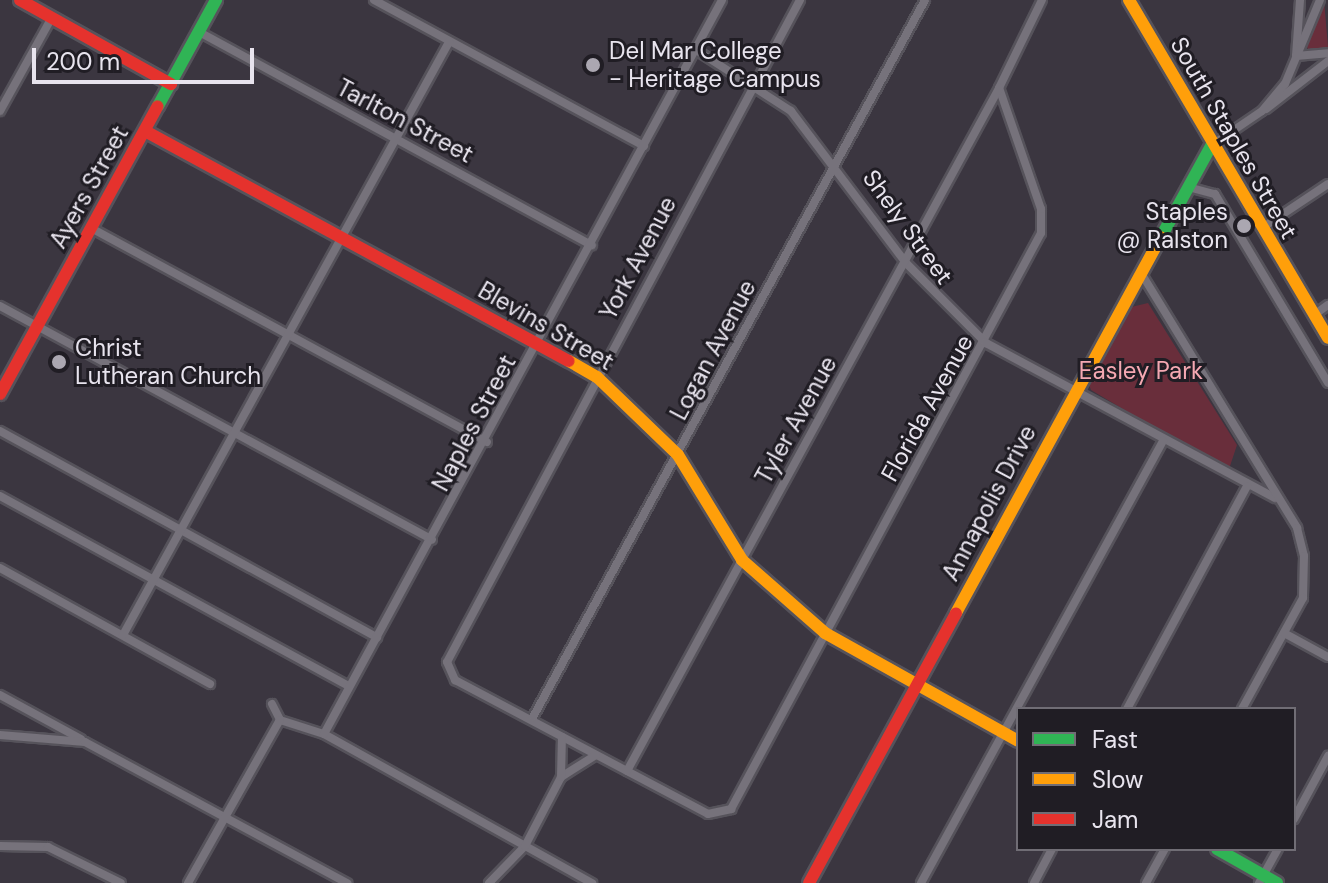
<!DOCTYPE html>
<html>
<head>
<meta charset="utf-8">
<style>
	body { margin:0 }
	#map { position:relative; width:1328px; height:883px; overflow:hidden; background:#3b3640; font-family:"DM Sans",sans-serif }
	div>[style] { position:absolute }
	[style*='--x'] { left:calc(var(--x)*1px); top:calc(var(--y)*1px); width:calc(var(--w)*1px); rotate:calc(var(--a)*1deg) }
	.green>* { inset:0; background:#692e3b }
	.roads { filter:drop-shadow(2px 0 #56535b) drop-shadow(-2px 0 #56535b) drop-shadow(0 2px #56535b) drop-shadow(0 -2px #56535b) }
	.street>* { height:8px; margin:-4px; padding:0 4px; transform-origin:4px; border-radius:4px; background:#76727b }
	.fast>* { height:12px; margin:-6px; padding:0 6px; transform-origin:6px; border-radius:6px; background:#30b455 }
	.slow>* { height:12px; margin:-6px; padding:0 6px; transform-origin:6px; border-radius:6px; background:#ff9f0a }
	.jam>* { height:12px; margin:-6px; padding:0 6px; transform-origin:6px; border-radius:6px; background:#e5322d }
	.dots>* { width:22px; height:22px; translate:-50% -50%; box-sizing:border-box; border:4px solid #201d24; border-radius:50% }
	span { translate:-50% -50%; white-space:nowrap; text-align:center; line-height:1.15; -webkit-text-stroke:6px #201d24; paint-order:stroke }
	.poi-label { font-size:24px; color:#e8e4ee }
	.left { translate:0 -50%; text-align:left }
	.right { translate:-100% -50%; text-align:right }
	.street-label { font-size:24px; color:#e8e4ee }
	.park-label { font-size:24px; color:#f5a8b2 }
	.legend { position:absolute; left:1016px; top:707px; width:280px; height:144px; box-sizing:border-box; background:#201d24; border:2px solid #706d75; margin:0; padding:10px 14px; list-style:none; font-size:24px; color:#e8e4ee }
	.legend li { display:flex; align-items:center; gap:16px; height:40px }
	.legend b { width:40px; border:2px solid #706d75 }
	.scale { position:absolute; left:32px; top:48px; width:222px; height:36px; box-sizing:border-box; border:4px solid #e8e4ee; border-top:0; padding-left:10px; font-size:24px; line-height:28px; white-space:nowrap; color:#e8e4ee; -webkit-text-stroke:6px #201d24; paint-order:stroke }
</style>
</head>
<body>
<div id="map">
	<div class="green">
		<div style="clip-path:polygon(1324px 0,1328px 47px,1310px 54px,1307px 47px)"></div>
		<div style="clip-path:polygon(1148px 303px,1237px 445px,1230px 466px,1220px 467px,1091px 390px,1088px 382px,1127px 308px)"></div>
	</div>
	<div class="roads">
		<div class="street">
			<div style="--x:374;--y:0;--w:307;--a:28.4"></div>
			<div style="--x:800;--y:0;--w:750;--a:118.07"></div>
			<div style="--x:447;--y:662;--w:20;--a:66"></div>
			<div style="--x:455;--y:680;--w:286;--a:27.9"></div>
			<div style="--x:708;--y:814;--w:24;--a:-12"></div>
			<div style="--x:731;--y:809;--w:654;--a:-61.71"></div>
			<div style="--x:1041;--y:233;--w:24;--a:-90"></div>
			<div style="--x:1041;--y:209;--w:128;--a:-109.1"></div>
			<div style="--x:999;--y:88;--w:98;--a:-64"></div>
			<div style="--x:199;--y:32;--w:447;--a:28.5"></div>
			<div style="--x:696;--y:50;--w:113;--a:32.7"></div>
			<div style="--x:791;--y:111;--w:189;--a:52.9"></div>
			<div style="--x:905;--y:262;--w:115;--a:45"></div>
			<div style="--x:986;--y:343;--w:328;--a:28.2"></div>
			<div style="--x:1296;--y:56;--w:56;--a:-85.9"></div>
			<div style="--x:1296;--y:56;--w:32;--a:-5"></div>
			<div style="--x:1266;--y:109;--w:78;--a:-37.7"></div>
			<div style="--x:0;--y:111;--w:107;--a:-61"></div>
			<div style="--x:1212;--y:145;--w:60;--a:-34.2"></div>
			<div style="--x:1262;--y:111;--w:35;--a:-50"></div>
			<div style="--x:1285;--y:84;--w:91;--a:-67.4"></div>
			<div style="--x:1188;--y:187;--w:28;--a:15"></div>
			<div style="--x:1215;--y:194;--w:220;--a:59.1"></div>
			<div style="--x:91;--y:228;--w:450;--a:28.4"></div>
			<div style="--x:1262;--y:228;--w:79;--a:-33.7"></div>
			<div style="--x:1141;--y:273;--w:299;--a:58.5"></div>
			<div style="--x:1297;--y:528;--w:29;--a:76"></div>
			<div style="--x:1304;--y:556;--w:42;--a:91.4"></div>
			<div style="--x:1303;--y:598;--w:127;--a:118.8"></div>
			<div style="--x:0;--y:306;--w:491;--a:28.4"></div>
			<div style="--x:1314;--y:315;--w:17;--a:-36"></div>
			<div style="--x:0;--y:431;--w:430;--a:28.7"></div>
			<div style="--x:0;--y:496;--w:396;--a:28.6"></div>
			<div style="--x:0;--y:568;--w:240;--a:28.9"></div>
			<div style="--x:1284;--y:633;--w:50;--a:28.6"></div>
			<div style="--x:123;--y:635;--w:677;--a:-61.2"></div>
			<div style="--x:0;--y:695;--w:92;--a:28.5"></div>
			<div style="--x:272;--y:704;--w:18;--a:63"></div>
			<div style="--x:1127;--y:709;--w:253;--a:-61.7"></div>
			<div style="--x:533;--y:717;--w:817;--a:-61.33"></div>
			<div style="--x:280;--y:720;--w:46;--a:17.7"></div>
			<div style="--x:324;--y:734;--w:307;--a:29.1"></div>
			<div style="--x:324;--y:734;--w:835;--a:-61.53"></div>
			<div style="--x:0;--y:735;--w:85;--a:4.7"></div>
			<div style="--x:85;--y:742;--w:298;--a:28.3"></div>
			<div style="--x:627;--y:771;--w:778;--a:-61.42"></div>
			<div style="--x:561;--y:777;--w:41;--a:-32.2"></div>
			<div style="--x:1294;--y:819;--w:72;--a:-61.6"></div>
			<div style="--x:0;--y:846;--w:48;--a:1.2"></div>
			<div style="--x:48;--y:847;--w:81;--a:26.3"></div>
			<div style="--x:188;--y:883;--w:187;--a:-60.6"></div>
			<div style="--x:489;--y:883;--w:52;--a:-45.8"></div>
			<div style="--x:525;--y:846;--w:78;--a:-62.4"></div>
			<div style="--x:561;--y:777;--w:40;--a:-88.6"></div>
			<div style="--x:921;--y:883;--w:504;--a:-61.3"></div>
			<div style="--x:1034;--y:883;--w:38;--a:-62"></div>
			<div style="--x:1146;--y:883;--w:39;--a:-61"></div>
			<div style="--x:1259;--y:883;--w:39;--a:-61"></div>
		</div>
		<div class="fast">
			<div style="--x:158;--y:106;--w:121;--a:-61.3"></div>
			<div style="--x:1161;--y:237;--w:104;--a:-61.2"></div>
			<div style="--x:1217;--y:849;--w:69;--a:29.5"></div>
		</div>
		<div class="slow">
			<div style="--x:1129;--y:0;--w:392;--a:59.5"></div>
			<div style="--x:569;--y:361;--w:32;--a:30"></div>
			<div style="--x:597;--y:377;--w:112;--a:43.9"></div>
			<div style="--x:678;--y:455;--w:123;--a:58.6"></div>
			<div style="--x:742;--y:560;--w:111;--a:41.3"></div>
			<div style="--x:825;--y:633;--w:221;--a:29.2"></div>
			<div style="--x:956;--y:613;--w:428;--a:-61.4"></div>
		</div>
		<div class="jam">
			<div style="--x:20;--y:0;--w:173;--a:29.1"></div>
			<div style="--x:145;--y:131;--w:482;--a:28.5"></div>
			<div style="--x:0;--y:394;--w:328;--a:-61.3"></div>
			<div style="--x:809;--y:883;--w:307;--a:-61.4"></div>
		</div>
	</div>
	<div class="dots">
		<div style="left:593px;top:65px;background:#aba7b1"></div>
		<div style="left:1244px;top:226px;background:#aba7b1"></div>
		<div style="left:59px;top:362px;background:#aba7b1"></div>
	</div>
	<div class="poi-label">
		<span class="left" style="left:609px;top:65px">Del Mar College<br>- Heritage Campus</span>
		<span class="right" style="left:1228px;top:226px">Staples<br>@ Ralston</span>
		<span class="left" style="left:75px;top:362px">Christ<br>Lutheran Church</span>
	</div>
	<div class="street-label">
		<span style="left:405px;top:121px;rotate:28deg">Tarlton Street</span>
		<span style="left:1234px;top:138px;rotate:60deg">South Staples Street</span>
		<span style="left:89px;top:187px;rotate:-61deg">Ayers Street</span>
		<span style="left:908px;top:227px;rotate:54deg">Shely Street</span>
		<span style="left:638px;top:258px;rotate:-62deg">York Avenue</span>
		<span style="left:546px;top:326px;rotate:30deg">Blevins Street</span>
		<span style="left:713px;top:350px;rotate:-62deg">Logan Avenue</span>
		<span style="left:927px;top:408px;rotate:-61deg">Florida Avenue</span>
		<span style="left:796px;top:420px;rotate:-61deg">Tyler Avenue</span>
		<span style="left:474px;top:423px;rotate:-62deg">Naples Street</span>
		<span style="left:989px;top:503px;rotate:-62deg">Annapolis Drive</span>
	</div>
	<div class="park-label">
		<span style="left:1141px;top:371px">Easley Park</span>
	</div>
	<ul class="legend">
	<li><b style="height:10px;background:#30b455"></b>Fast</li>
	<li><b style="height:10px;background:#ff9f0a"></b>Slow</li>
	<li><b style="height:10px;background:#e5322d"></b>Jam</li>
	</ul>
	<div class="scale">200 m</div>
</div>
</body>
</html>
